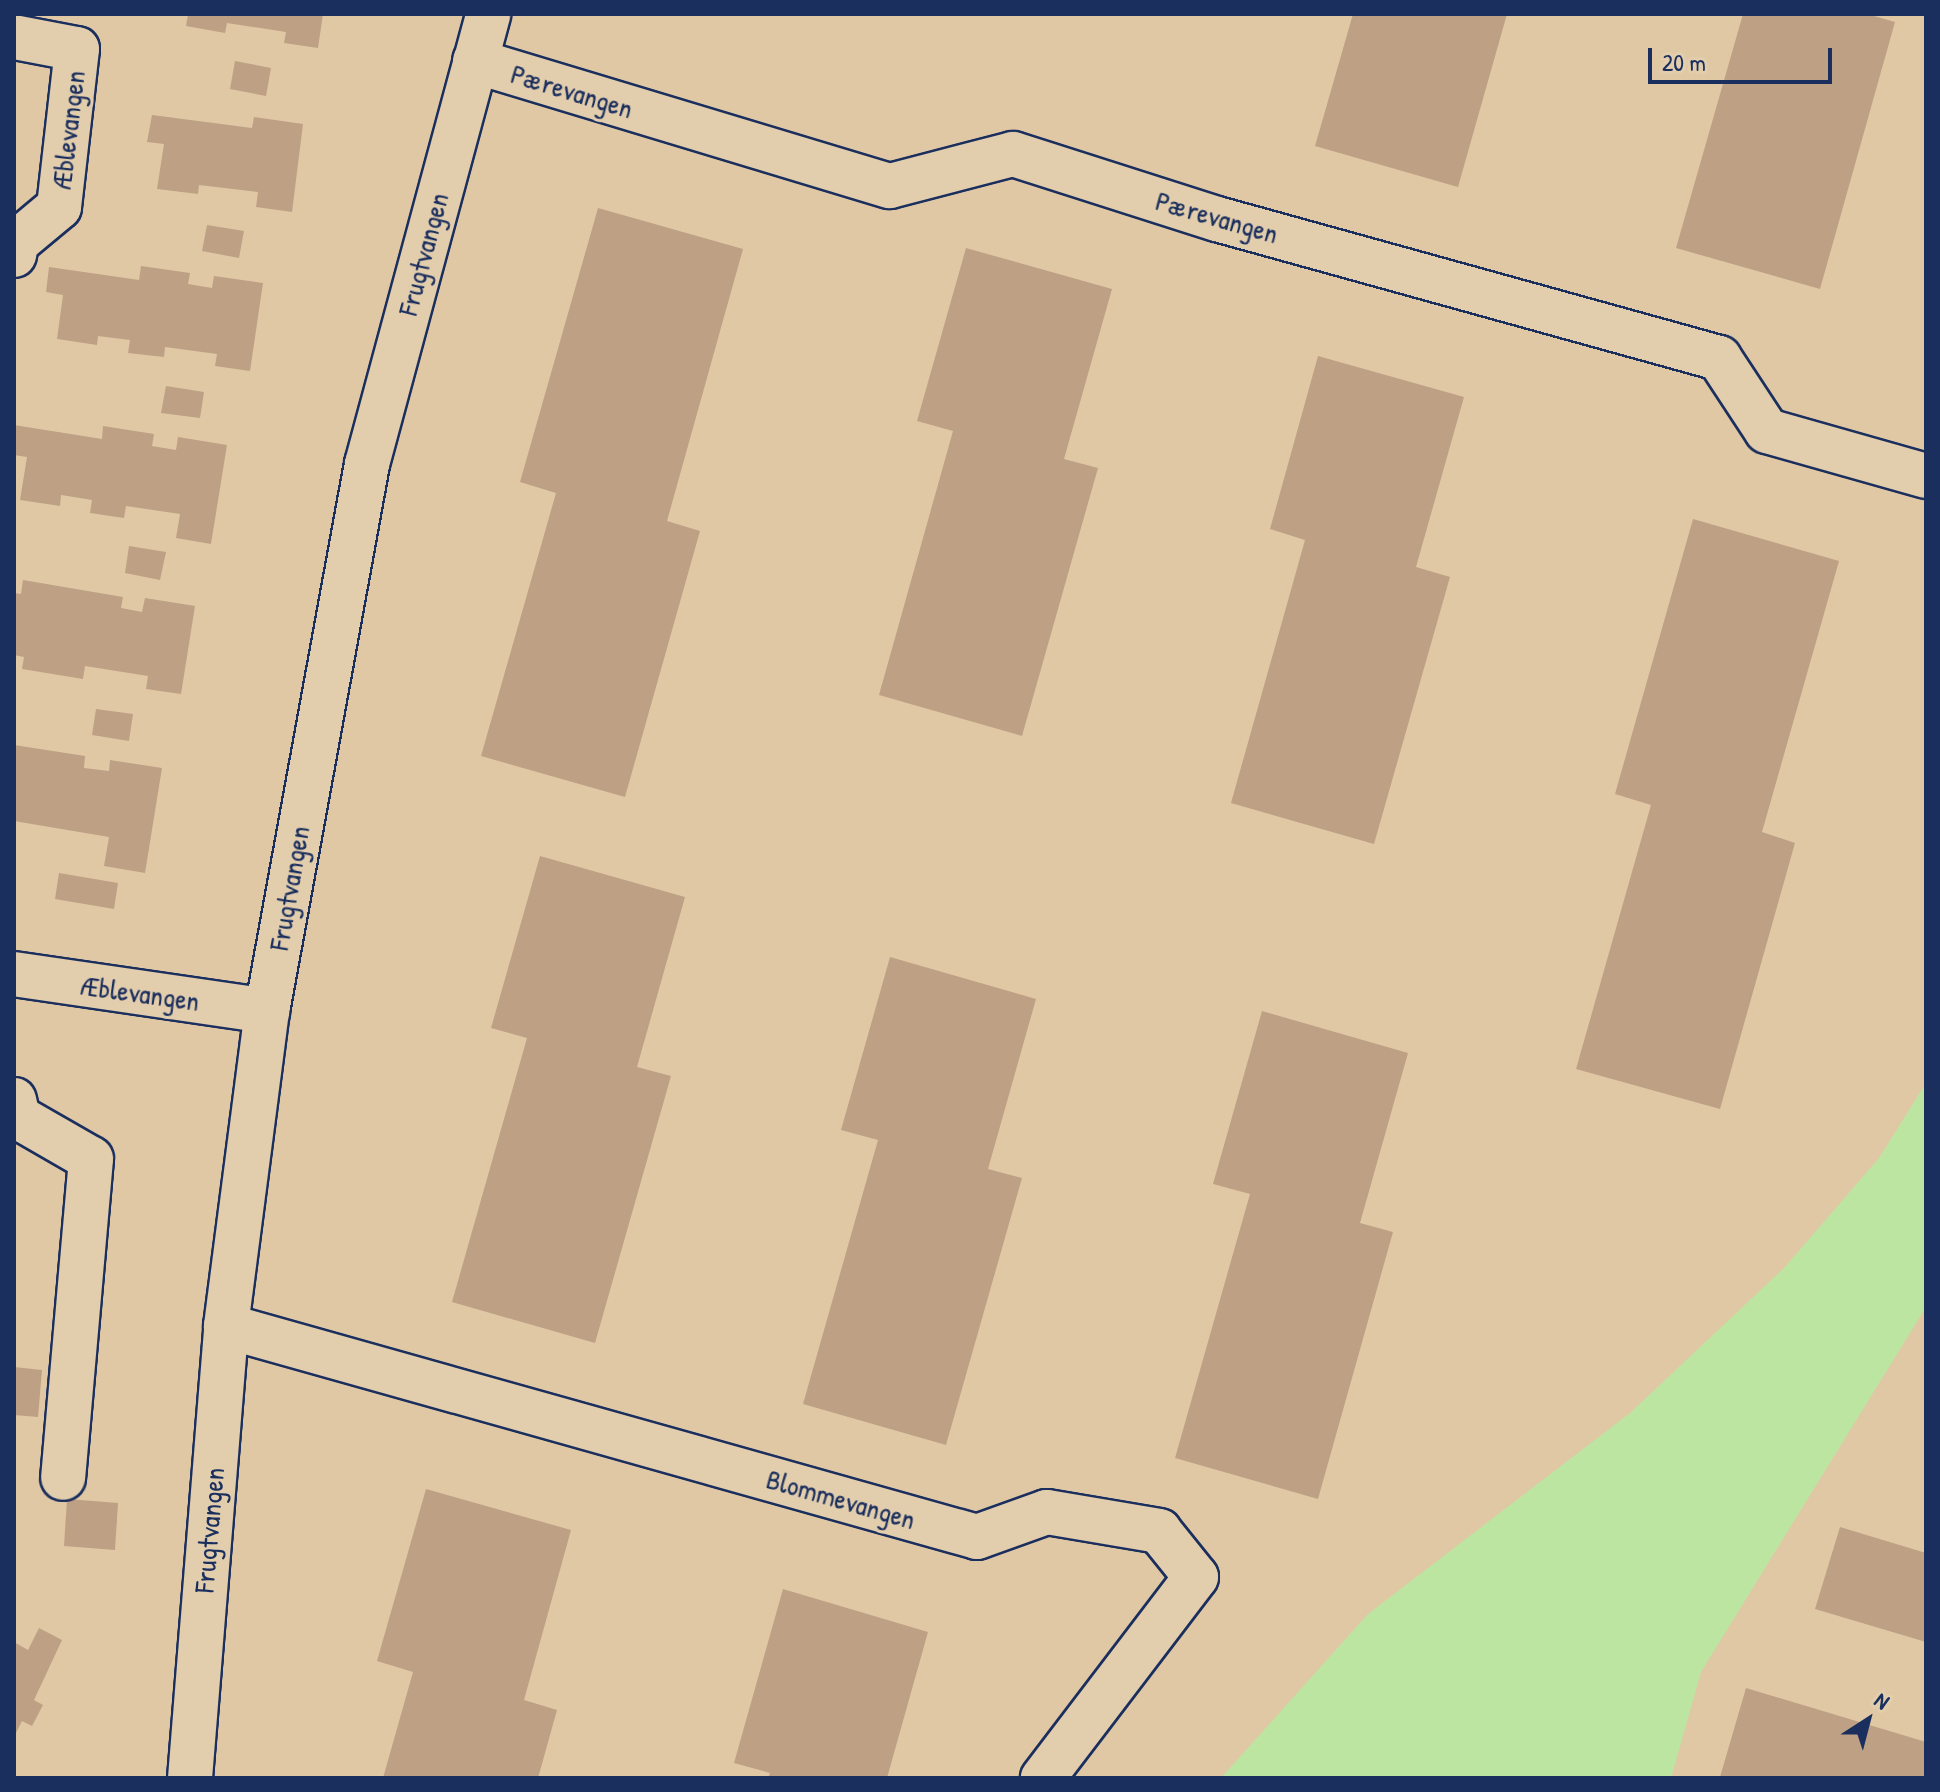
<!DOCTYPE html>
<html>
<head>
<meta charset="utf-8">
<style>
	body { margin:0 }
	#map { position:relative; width:1940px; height:1792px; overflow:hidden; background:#e0c8a5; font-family:"Patrick Hand",sans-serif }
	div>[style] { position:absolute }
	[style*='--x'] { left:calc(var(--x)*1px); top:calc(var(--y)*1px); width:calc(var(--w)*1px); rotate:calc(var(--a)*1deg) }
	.green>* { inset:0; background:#bce5a1 }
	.building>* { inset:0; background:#bea084 }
	.roads { filter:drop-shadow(2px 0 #1b2f5e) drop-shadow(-2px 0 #1b2f5e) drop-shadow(0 2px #1b2f5e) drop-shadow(0 -2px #1b2f5e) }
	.street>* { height:44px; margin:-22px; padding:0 22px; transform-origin:22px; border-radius:22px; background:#e2cdac }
	.secondary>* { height:44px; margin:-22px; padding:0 22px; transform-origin:22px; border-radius:22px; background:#e2cdac }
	span { translate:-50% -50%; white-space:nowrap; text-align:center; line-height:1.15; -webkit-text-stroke:6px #e2cdac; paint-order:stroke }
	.street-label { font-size:28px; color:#1b2f5e }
	.frame { position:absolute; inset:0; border:16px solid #1b2f5e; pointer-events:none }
	.north { position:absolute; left:1828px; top:1680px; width:80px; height:80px; -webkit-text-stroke:6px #e2cdac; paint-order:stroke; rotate:36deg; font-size:22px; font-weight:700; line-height:32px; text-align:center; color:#1b2f5e }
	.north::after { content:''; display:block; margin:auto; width:28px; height:36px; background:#1b2f5e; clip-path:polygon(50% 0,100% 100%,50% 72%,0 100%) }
	.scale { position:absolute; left:1648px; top:48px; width:184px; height:36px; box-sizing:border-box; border:4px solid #1b2f5e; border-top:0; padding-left:10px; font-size:24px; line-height:28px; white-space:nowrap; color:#1b2f5e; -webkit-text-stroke:6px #e2cdac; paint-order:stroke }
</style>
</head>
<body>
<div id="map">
	<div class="green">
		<div style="clip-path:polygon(1926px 1083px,1926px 1307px,1701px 1672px,1671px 1778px,1221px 1778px,1368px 1614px,1630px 1413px,1784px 1268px,1879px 1158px)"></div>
	</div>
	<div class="building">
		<div style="clip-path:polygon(188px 14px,323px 14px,318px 48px,284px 43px,286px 32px,227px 23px,225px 33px,186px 26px)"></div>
		<div style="clip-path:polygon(1353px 14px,1507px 14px,1458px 187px,1315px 146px)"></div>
		<div style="clip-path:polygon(1743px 14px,1867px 14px,1895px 22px,1820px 289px,1676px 248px)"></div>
		<div style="clip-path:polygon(235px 61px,271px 68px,266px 96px,230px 89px)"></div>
		<div style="clip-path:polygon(152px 115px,252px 128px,254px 117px,303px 124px,292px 212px,256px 207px,258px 192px,199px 185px,198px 194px,157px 189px,164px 144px,147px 142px)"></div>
		<div style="clip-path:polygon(598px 208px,743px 249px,667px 521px,700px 531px,625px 797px,481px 756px,556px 493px,520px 482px)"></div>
		<div style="clip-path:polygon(207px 225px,244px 231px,239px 258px,202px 251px)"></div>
		<div style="clip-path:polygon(966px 248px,1112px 289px,1064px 459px,1098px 468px,1022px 736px,879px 695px,953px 431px,917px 421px)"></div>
		<div style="clip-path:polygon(141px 266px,190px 273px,188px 284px,212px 288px,214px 276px,263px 283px,250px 371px,215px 366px,217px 354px,165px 347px,164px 357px,128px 353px,130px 340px,98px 336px,97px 345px,57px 339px,63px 295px,46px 292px,49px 267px,139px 280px)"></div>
		<div style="clip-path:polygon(1318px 356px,1464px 397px,1416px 567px,1450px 577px,1374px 844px,1231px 803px,1305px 540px,1270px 529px)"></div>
		<div style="clip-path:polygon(166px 386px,204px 392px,200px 418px,161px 413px)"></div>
		<div style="clip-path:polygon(14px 425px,102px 439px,103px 426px,154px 434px,152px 446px,176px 450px,178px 437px,227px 445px,211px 544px,176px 538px,180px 514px,126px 506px,124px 518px,90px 513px,92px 500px,61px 495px,60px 506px,20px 500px,27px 457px,14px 455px)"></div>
		<div style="clip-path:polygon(1693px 519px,1839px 561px,1762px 832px,1795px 843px,1720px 1109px,1576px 1069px,1651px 805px,1615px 794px)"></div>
		<div style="clip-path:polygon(129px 546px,166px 552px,160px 580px,125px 573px)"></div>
		<div style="clip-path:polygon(23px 580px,123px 597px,121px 608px,142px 612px,145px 598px,195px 606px,181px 694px,146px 689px,148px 676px,85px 666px,83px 679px,22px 669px,24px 657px,14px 655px,14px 593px,21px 594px)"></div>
		<div style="clip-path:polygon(96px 709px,133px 714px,129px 741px,92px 735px)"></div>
		<div style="clip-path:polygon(14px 745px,85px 756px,84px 768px,109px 771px,110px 760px,162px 768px,145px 873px,104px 866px,109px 837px,14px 821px)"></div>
		<div style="clip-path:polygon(540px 856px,685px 897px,637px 1067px,671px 1076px,595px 1343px,452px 1302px,527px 1038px,491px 1028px)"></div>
		<div style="clip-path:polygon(59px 873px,118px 883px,114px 909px,55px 899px)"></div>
		<div style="clip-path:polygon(890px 957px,1036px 999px,988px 1169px,1022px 1178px,946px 1445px,803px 1404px,878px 1140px,841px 1130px)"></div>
		<div style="clip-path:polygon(1262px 1011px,1408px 1053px,1360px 1223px,1393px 1232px,1318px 1499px,1175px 1458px,1250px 1194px,1213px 1184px)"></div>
		<div style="clip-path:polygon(14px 1367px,42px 1370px,38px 1417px,14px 1415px)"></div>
		<div style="clip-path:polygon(426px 1489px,571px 1530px,524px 1700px,557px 1710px,538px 1778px,383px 1778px,413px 1672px,377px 1661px)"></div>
		<div style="clip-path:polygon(67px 1499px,118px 1503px,115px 1550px,64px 1546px)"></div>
		<div style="clip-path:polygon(1840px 1527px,1926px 1553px,1926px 1642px,1815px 1609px)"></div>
		<div style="clip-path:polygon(783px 1589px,928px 1632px,887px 1778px,768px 1778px,770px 1773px,734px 1763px)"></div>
		<div style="clip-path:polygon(39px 1628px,62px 1640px,34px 1700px,43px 1705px,32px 1726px,22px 1721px,14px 1737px,14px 1642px,28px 1650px)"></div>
		<div style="clip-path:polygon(1746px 1688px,1926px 1742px,1924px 1778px,1720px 1777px)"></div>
	</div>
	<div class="roads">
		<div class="street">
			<div style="--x:14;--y:37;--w:64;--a:10.8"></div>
			<div style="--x:77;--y:49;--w:159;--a:96.5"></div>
			<div style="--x:59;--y:207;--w:56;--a:140.1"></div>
			<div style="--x:16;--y:243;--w:12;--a:99"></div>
			<div style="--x:475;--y:61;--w:433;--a:16.8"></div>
			<div style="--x:890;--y:186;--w:127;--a:-14.6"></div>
			<div style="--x:1013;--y:154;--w:214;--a:17.7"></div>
			<div style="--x:1217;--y:219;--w:521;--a:15.48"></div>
			<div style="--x:1719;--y:358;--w:87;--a:56.7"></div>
			<div style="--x:1767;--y:431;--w:165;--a:15.8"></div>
			<div style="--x:14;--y:974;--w:256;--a:8.3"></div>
			<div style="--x:14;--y:1100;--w:17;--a:77"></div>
			<div style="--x:18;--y:1117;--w:84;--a:29.9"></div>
			<div style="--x:91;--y:1159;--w:320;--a:95"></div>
			<div style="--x:226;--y:1326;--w:780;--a:15.69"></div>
			<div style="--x:977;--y:1537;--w:74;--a:-19.7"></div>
			<div style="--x:1047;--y:1512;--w:114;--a:9.6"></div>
			<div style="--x:1159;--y:1531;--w:59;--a:51.2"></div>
			<div style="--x:1196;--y:1577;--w:253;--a:127.3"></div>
		</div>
		<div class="secondary">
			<div style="--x:190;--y:1778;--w:453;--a:-85.4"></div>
			<div style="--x:226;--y:1326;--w:318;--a:-82.6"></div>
			<div style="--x:267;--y:1011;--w:556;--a:-79.64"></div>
			<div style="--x:367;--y:464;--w:466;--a:-74.9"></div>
		</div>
	</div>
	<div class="street-label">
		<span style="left:572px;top:91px;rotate:17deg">Pærevangen</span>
		<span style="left:68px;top:130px;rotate:-83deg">Æblevangen</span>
		<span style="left:1217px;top:217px;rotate:16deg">Pærevangen</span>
		<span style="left:423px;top:254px;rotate:-75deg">Frugtvangen</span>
		<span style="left:289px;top:888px;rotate:-80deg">Frugtvangen</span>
		<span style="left:140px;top:993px;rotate:8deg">Æblevangen</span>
		<span style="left:841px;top:1499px;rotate:16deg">Blommevangen</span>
		<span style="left:209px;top:1530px;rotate:-85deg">Frugtvangen</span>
	</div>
	<div class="frame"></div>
	<div class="north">N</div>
	<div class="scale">20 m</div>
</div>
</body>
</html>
